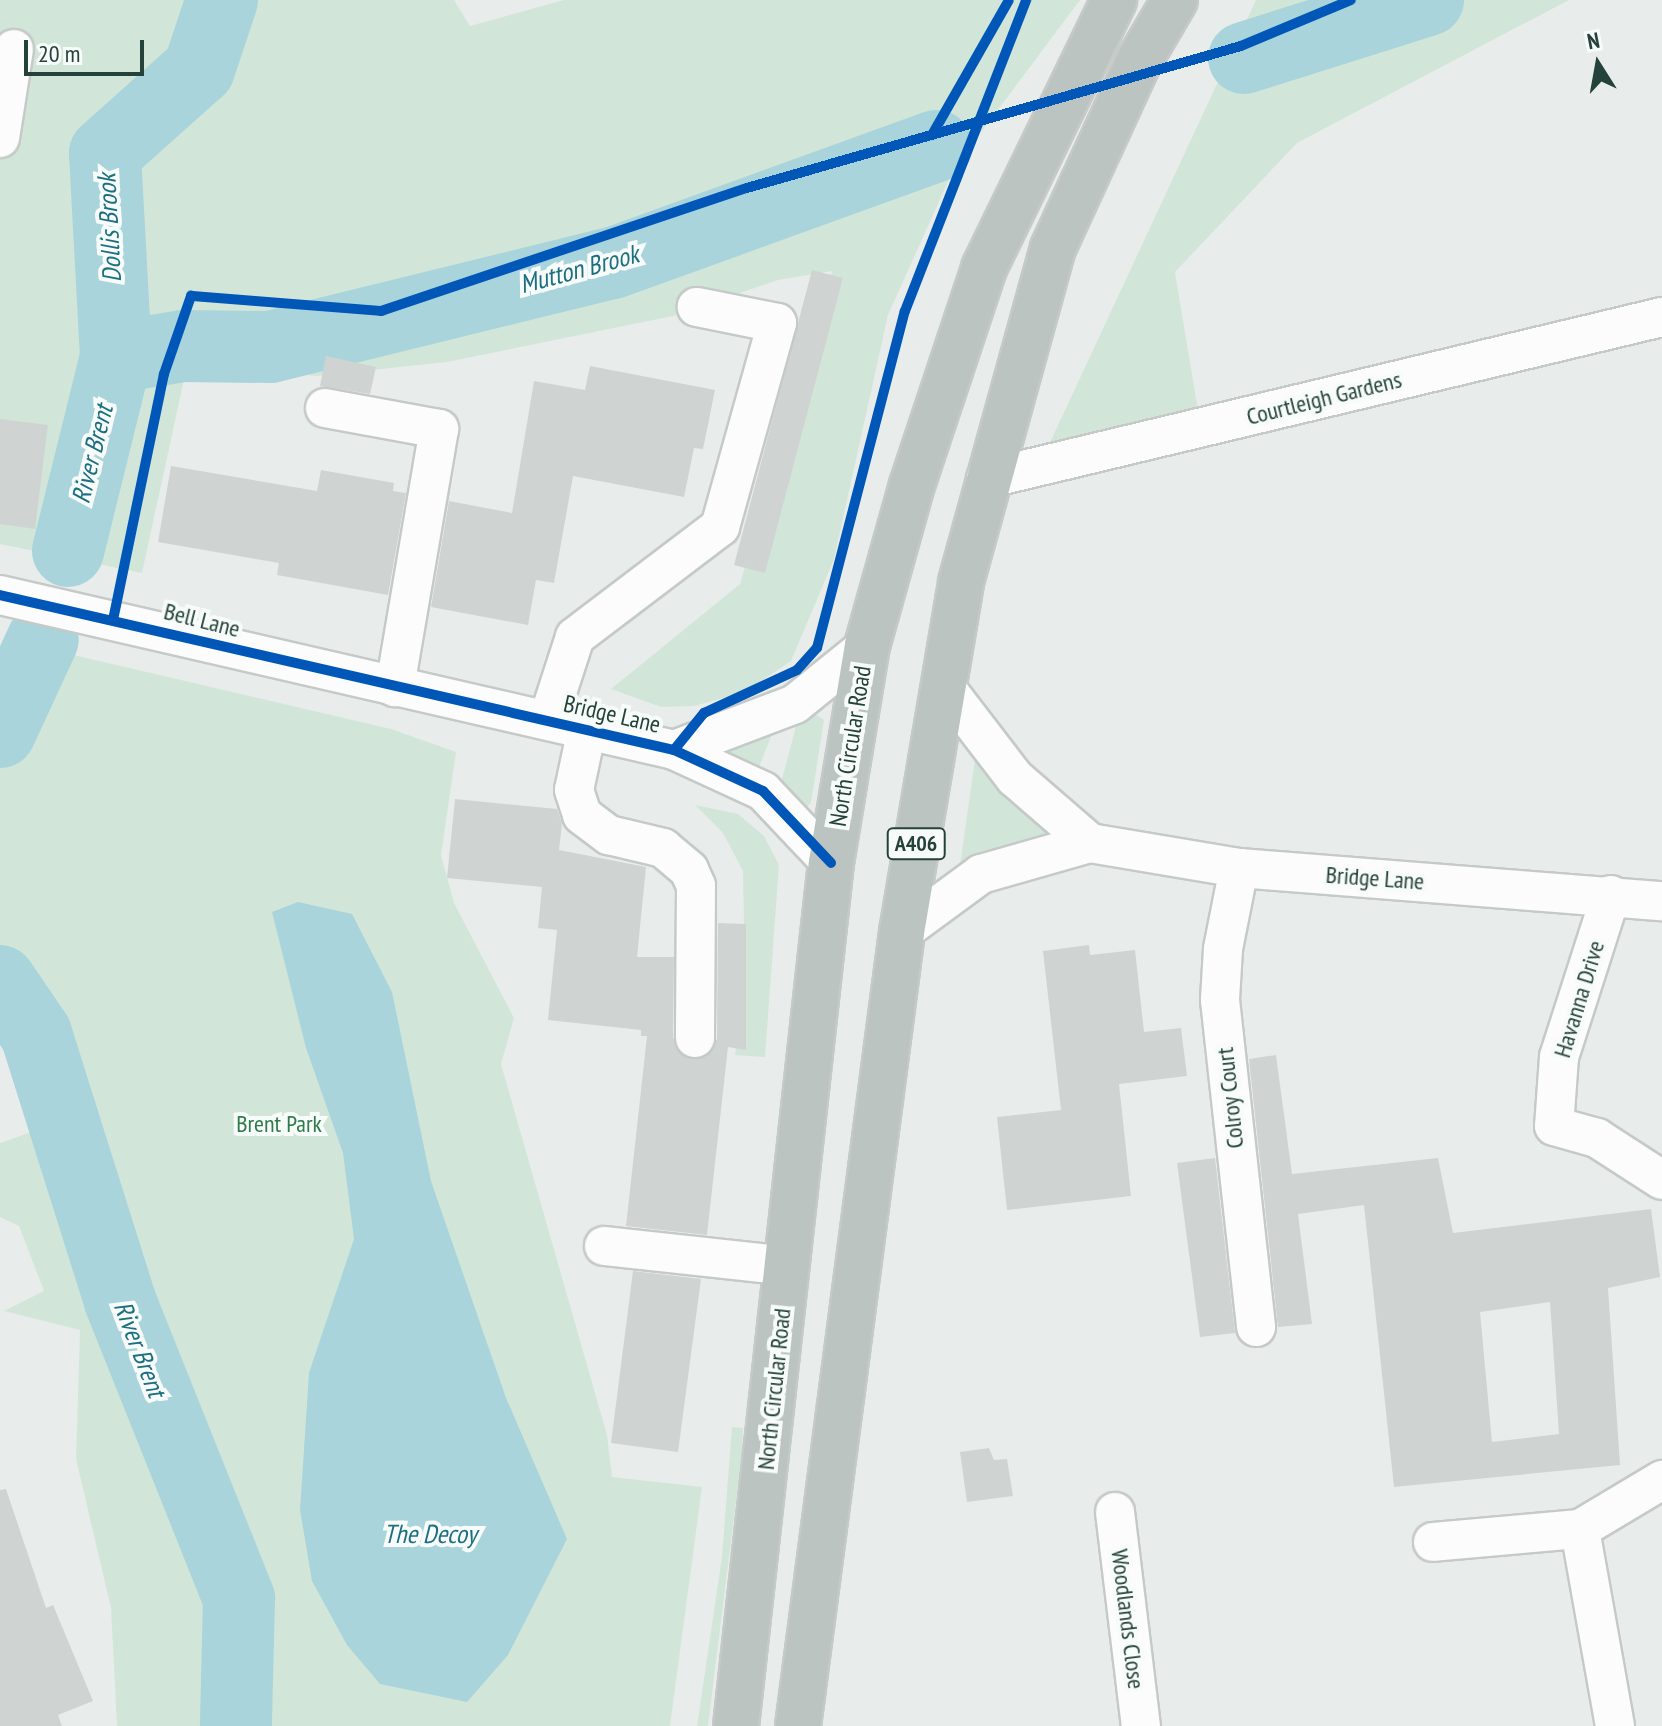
<!DOCTYPE html>
<html>
<head>
<meta charset="utf-8">
<style>
	body { margin:0 }
	#map { position:relative; width:1662px; height:1726px; overflow:hidden; background:#e8edeb; font-family:"PT Sans Narrow",sans-serif }
	div>[style] { position:absolute }
	[style*='--x'] { left:calc(var(--x)*1px); top:calc(var(--y)*1px); width:calc(var(--w)*1px); rotate:calc(var(--a)*1deg) }
	.green>* { inset:0; background:#d1e6d8 }
	.water>* { inset:0; background:#a9d4db }
	.river>* { height:72px; margin:-36px; padding:0 36px; transform-origin:36px; border-radius:36px; background:#a9d4db }
	.building>* { inset:0; background:#cfd4d2 }
	.roads { filter:drop-shadow(2px 0 #c5cac8) drop-shadow(-2px 0 #c5cac8) drop-shadow(0 2px #c5cac8) drop-shadow(0 -2px #c5cac8) }
	.minor>* { height:38px; margin:-19px; padding:0 19px; transform-origin:19px; border-radius:19px; background:#fcfcfc }
	.highway>* { height:44px; margin:-22px; padding:0 22px; transform-origin:22px; border-radius:22px; background:#bcc4c2 }
	.cycleway>* { height:10px; margin:-5px; padding:0 5px; transform-origin:5px; border-radius:5px; background:#0057b8 }
	span { translate:-50% -50%; white-space:nowrap; text-align:center; line-height:1.15; -webkit-text-stroke:8px #f7fbf9; paint-order:stroke }
	.shield-label span { padding:2px 6px; background:#f7fbf9; border:2px solid; border-radius:6px; -webkit-text-stroke-width:0 }
	.shield-label { font-size:22px; color:#24423a; font-weight:700 }
	.street-label { font-size:24px; color:#24423a }
	.park-label { font-size:24px; color:#2d7a4b }
	.water-label { font-size:26px; color:#1c6f80; font-style:italic }
	.north { position:absolute; left:1558px; top:24px; width:80px; height:80px; -webkit-text-stroke:6px #f7fbf9; paint-order:stroke; rotate:349deg; font-size:22px; font-weight:700; line-height:32px; text-align:center; color:#24423a }
	.north::after { content:''; display:block; margin:auto; width:28px; height:36px; background:#24423a; clip-path:polygon(50% 0,100% 100%,50% 72%,0 100%) }
	.scale { position:absolute; left:24px; top:40px; width:120px; height:36px; box-sizing:border-box; border:4px solid #24423a; border-top:0; padding-left:10px; font-size:24px; line-height:28px; white-space:nowrap; color:#24423a; -webkit-text-stroke:6px #f7fbf9; paint-order:stroke }
</style>
</head>
<body>
<div id="map">
	<div class="green">
		<div style="clip-path:polygon(0 0,454px 0,470px 26px,564px 0,1080px 0,973px 143px,963px 166px,951px 175px,888px 315px,834px 559px,791px 661px,745px 692px,694px 706px,661px 707px,611px 689px,740px 584px,832px 271px,778px 280px,673px 316px,447px 362px,316px 376px,188px 361px,142px 573px,0 544px)"></div>
		<div style="clip-path:polygon(1256px 0,1569px 0,1297px 143px,1175px 272px,1201px 428px,1039px 466px)"></div>
		<div style="clip-path:polygon(5px 639px,391px 729px,456px 752px,441px 855px,454px 903px,514px 1018px,501px 1064px,607px 1435px,612px 1477px,702px 1487px,670px 1726px,117px 1726px,111px 1608px,76px 1459px,80px 1330px,4px 1311px,44px 1291px,19px 1226px,0 1217px,0 1143px,43px 1128px,29px 1051px,0 1007px,0 660px)"></div>
		<div style="clip-path:polygon(814px 713px,824px 720px,811px 803px,803px 811px,779px 790px,798px 719px)"></div>
		<div style="clip-path:polygon(773px 731px,756px 775px,723px 756px,728px 747px)"></div>
		<div style="clip-path:polygon(980px 755px,1046px 827px,1045px 837px,959px 873px,975px 759px)"></div>
		<div style="clip-path:polygon(695px 805px,738px 814px,764px 836px,779px 865px,765px 1057px,735px 1055px,745px 979px,743px 871px,723px 833px)"></div>
		<div style="clip-path:polygon(732px 1427px,743px 1428px,742px 1452px,708px 1726px,697px 1726px,722px 1557px)"></div>
	</div>
	<div class="water">
		<div style="clip-path:polygon(298px 902px,352px 914px,392px 992px,431px 1181px,506px 1398px,567px 1539px,508px 1655px,467px 1702px,380px 1684px,347px 1645px,312px 1581px,300px 1510px,309px 1373px,354px 1239px,343px 1153px,306px 1048px,272px 912px)"></div>
	</div>
	<div class="river">
		<div style="--x:1244;--y:58;--w:193;--a:-17.5"></div>
		<div style="--x:116;--y:357;--w:68;--a:-9.3"></div>
		<div style="--x:183;--y:346;--w:87;--a:0.7"></div>
		<div style="--x:270;--y:347;--w:353;--a:-13.8"></div>
		<div style="--x:613;--y:263;--w:344;--a:-19.9"></div>
		<div style="--x:68;--y:551;--w:200;--a:-76.1"></div>
		<div style="--x:116;--y:357;--w:204;--a:-93.1"></div>
		<div style="--x:105;--y:153;--w:126;--a:-41.8"></div>
		<div style="--x:199;--y:69;--w:73;--a:-71.6"></div>
		<div style="--x:0;--y:732;--w:102;--a:-65.2"></div>
		<div style="--x:0;--y:981;--w:64;--a:55.8"></div>
		<div style="--x:36;--y:1034;--w:280;--a:72.5"></div>
		<div style="--x:120;--y:1301;--w:321;--a:68.2"></div>
		<div style="--x:239;--y:1599;--w:127;--a:91.4"></div>
	</div>
	<div class="building">
		<div style="clip-path:polygon(812px 270px,843px 278px,765px 573px,734px 565px)"></div>
		<div style="clip-path:polygon(326px 356px,376px 367px,370px 394px,320px 386px)"></div>
		<div style="clip-path:polygon(590px 366px,715px 390px,703px 449px,694px 448px,684px 497px,573px 476px,554px 583px,536px 580px,528px 625px,431px 607px,449px 501px,512px 513px,534px 381px,585px 390px)"></div>
		<div style="clip-path:polygon(0 419px,48px 425px,35px 529px,0 524px)"></div>
		<div style="clip-path:polygon(171px 466px,317px 491px,321px 470px,394px 483px,393px 491px,406px 493px,388px 595px,277px 575px,279px 563px,158px 542px)"></div>
		<div style="clip-path:polygon(455px 799px,557px 809px,562px 823px,559px 850px,646px 867px,637px 957px,674px 957px,673px 1038px,685px 1057px,706px 1057px,717px 1039px,718px 923px,746px 924px,746px 1050px,728px 1047px,707px 1235px,626px 1226px,647px 1036px,641px 1036px,641px 1030px,548px 1020px,557px 930px,538px 928px,542px 887px,447px 878px)"></div>
		<div style="clip-path:polygon(1089px 945px,1090px 955px,1135px 950px,1144px 1032px,1181px 1028px,1187px 1076px,1119px 1084px,1131px 1196px,1007px 1210px,997px 1117px,1061px 1110px,1043px 951px)"></div>
		<div style="clip-path:polygon(evenodd,1276px 1055px,1292px 1174px,1438px 1158px,1453px 1233px,1651px 1209px,1660px 1277px,1608px 1288px,1620px 1465px,1394px 1487px,1364px 1205px,1298px 1214px,1312px 1324px,1278px 1327px,1249px 1059px,1276px 1055px,1550px 1302px,1559px 1434px,1492px 1442px,1480px 1312px,1550px 1302px)"></div>
		<div style="clip-path:polygon(1215px 1158px,1235px 1333px,1200px 1337px,1177px 1163px)"></div>
		<div style="clip-path:polygon(633px 1271px,701px 1279px,678px 1452px,611px 1443px)"></div>
		<div style="clip-path:polygon(989px 1448px,994px 1460px,1007px 1459px,1013px 1496px,967px 1502px,960px 1452px)"></div>
		<div style="clip-path:polygon(6px 1489px,46px 1608px,53px 1605px,93px 1701px,58px 1715px,62px 1726px,0 1726px,0 1490px)"></div>
	</div>
	<div class="roads">
		<div class="minor">
			<div style="--x:0;--y:138;--w:90;--a:-81.1"></div>
			<div style="--x:325;--y:408;--w:116;--a:10.4"></div>
			<div style="--x:439;--y:429;--w:262;--a:99.7"></div>
			<div style="--x:986;--y:479;--w:695;--a:-13.48"></div>
			<div style="--x:0;--y:595;--w:692;--a:12.95"></div>
			<div style="--x:674;--y:750;--w:98;--a:24.7"></div>
			<div style="--x:763;--y:791;--w:99;--a:46.6"></div>
			<div style="--x:942;--y:683;--w:120;--a:52.5"></div>
			<div style="--x:1015;--y:778;--w:99;--a:40.9"></div>
			<div style="--x:548;--y:720;--w:87;--a:-72"></div>
			<div style="--x:575;--y:637;--w:182;--a:-37.2"></div>
			<div style="--x:720;--y:527;--w:212;--a:-74.4"></div>
			<div style="--x:777;--y:323;--w:82;--a:-168.7"></div>
			<div style="--x:587;--y:729;--w:62;--a:102"></div>
			<div style="--x:574;--y:790;--w:26;--a:72"></div>
			<div style="--x:582;--y:815;--w:34;--a:37"></div>
			<div style="--x:609;--y:835;--w:56;--a:13.5"></div>
			<div style="--x:663;--y:848;--w:34;--a:40"></div>
			<div style="--x:689;--y:870;--w:17;--a:66"></div>
			<div style="--x:696;--y:886;--w:152;--a:90.4"></div>
			<div style="--x:674;--y:750;--w:129;--a:-20.8"></div>
			<div style="--x:795;--y:704;--w:92;--a:-38.9"></div>
			<div style="--x:1239;--y:868;--w:83;--a:101.2"></div>
			<div style="--x:1223;--y:949;--w:51;--a:93.4"></div>
			<div style="--x:1220;--y:1000;--w:329;--a:83.7"></div>
			<div style="--x:1611;--y:895;--w:170;--a:107.8"></div>
			<div style="--x:1559;--y:1057;--w:69;--a:94.1"></div>
			<div style="--x:1554;--y:1126;--w:45;--a:15.6"></div>
			<div style="--x:1597;--y:1138;--w:77;--a:32.9"></div>
			<div style="--x:902;--y:932;--w:98;--a:-36.3"></div>
			<div style="--x:981;--y:874;--w:113;--a:-15.9"></div>
			<div style="--x:1090;--y:843;--w:151;--a:9.5"></div>
			<div style="--x:1239;--y:868;--w:424;--a:4.5"></div>
			<div style="--x:604;--y:1246;--w:184;--a:6.2"></div>
			<div style="--x:1115;--y:1512;--w:216;--a:83.1"></div>
			<div style="--x:1433;--y:1542;--w:148;--a:-5.1"></div>
			<div style="--x:1615;--y:1726;--w:200;--a:-100.1"></div>
			<div style="--x:1580;--y:1529;--w:96;--a:-30.9"></div>
		</div>
		<div class="highway">
			<div style="--x:736;--y:1726;--w:868;--a:-83.72"></div>
			<div style="--x:831;--y:863;--w:220;--a:-80.6"></div>
			<div style="--x:867;--y:646;--w:167;--a:-74.4"></div>
			<div style="--x:912;--y:485;--w:229;--a:-71.6"></div>
			<div style="--x:984;--y:268;--w:298;--a:-64.1"></div>
			<div style="--x:798;--y:1726;--w:801;--a:-82.54"></div>
			<div style="--x:902;--y:932;--w:355;--a:-80.4"></div>
			<div style="--x:961;--y:582;--w:346;--a:-74.6"></div>
			<div style="--x:1053;--y:248;--w:206;--a:-65.3"></div>
			<div style="--x:1139;--y:61;--w:71;--a:-59.5"></div>
		</div>
	</div>
	<div class="cycleway">
		<div style="--x:932;--y:135;--w:155;--a:-60.3"></div>
		<div style="--x:0;--y:595;--w:692;--a:12.95"></div>
		<div style="--x:674;--y:750;--w:98;--a:24.7"></div>
		<div style="--x:763;--y:791;--w:99;--a:46.6"></div>
		<div style="--x:113;--y:620;--w:251;--a:-78.3"></div>
		<div style="--x:164;--y:374;--w:83;--a:-70.9"></div>
		<div style="--x:191;--y:296;--w:191;--a:4.5"></div>
		<div style="--x:381;--y:311;--w:386;--a:-18.6"></div>
		<div style="--x:747;--y:188;--w:514;--a:-16.04"></div>
		<div style="--x:1241;--y:46;--w:119;--a:-22.7"></div>
		<div style="--x:674;--y:750;--w:48;--a:-51"></div>
		<div style="--x:704;--y:713;--w:102;--a:-24.8"></div>
		<div style="--x:797;--y:670;--w:30;--a:-48"></div>
		<div style="--x:817;--y:648;--w:348;--a:-75.4"></div>
		<div style="--x:905;--y:311;--w:334;--a:-68.7"></div>
	</div>
	<div class="shield-label">
		<span style="left:916px;top:844px">A406</span>
	</div>
	<div class="street-label">
		<span style="left:1324px;top:398px;rotate:-14deg">Courtleigh Gardens</span>
		<span style="left:202px;top:620px;rotate:14deg">Bell Lane</span>
		<span style="left:612px;top:714px;rotate:13deg">Bridge Lane</span>
		<span style="left:850px;top:746px;rotate:-81deg">North Circular Road</span>
		<span style="left:1375px;top:878px;rotate:4deg">Bridge Lane</span>
		<span style="left:1579px;top:999px;rotate:-73deg">Havanna Drive</span>
		<span style="left:1230px;top:1098px;rotate:-96deg">Colroy Court</span>
		<span style="left:774px;top:1389px;rotate:-84deg">North Circular Road</span>
		<span style="left:1128px;top:1619px;rotate:83deg">Woodlands Close</span>
	</div>
	<div class="park-label">
		<span style="left:279px;top:1124px">Brent Park</span>
	</div>
	<div class="water-label">
		<span style="left:109px;top:228px;rotate:-93deg">Dollis Brook</span>
		<span style="left:579px;top:269px;rotate:-15deg">Mutton Brook</span>
		<span style="left:92px;top:454px;rotate:-76deg">River Brent</span>
		<span style="left:140px;top:1349px;rotate:69deg">River Brent</span>
		<span style="left:430px;top:1534px">The Decoy</span>
	</div>
	<div class="north">N</div>
	<div class="scale">20 m</div>
</div>
</body>
</html>
